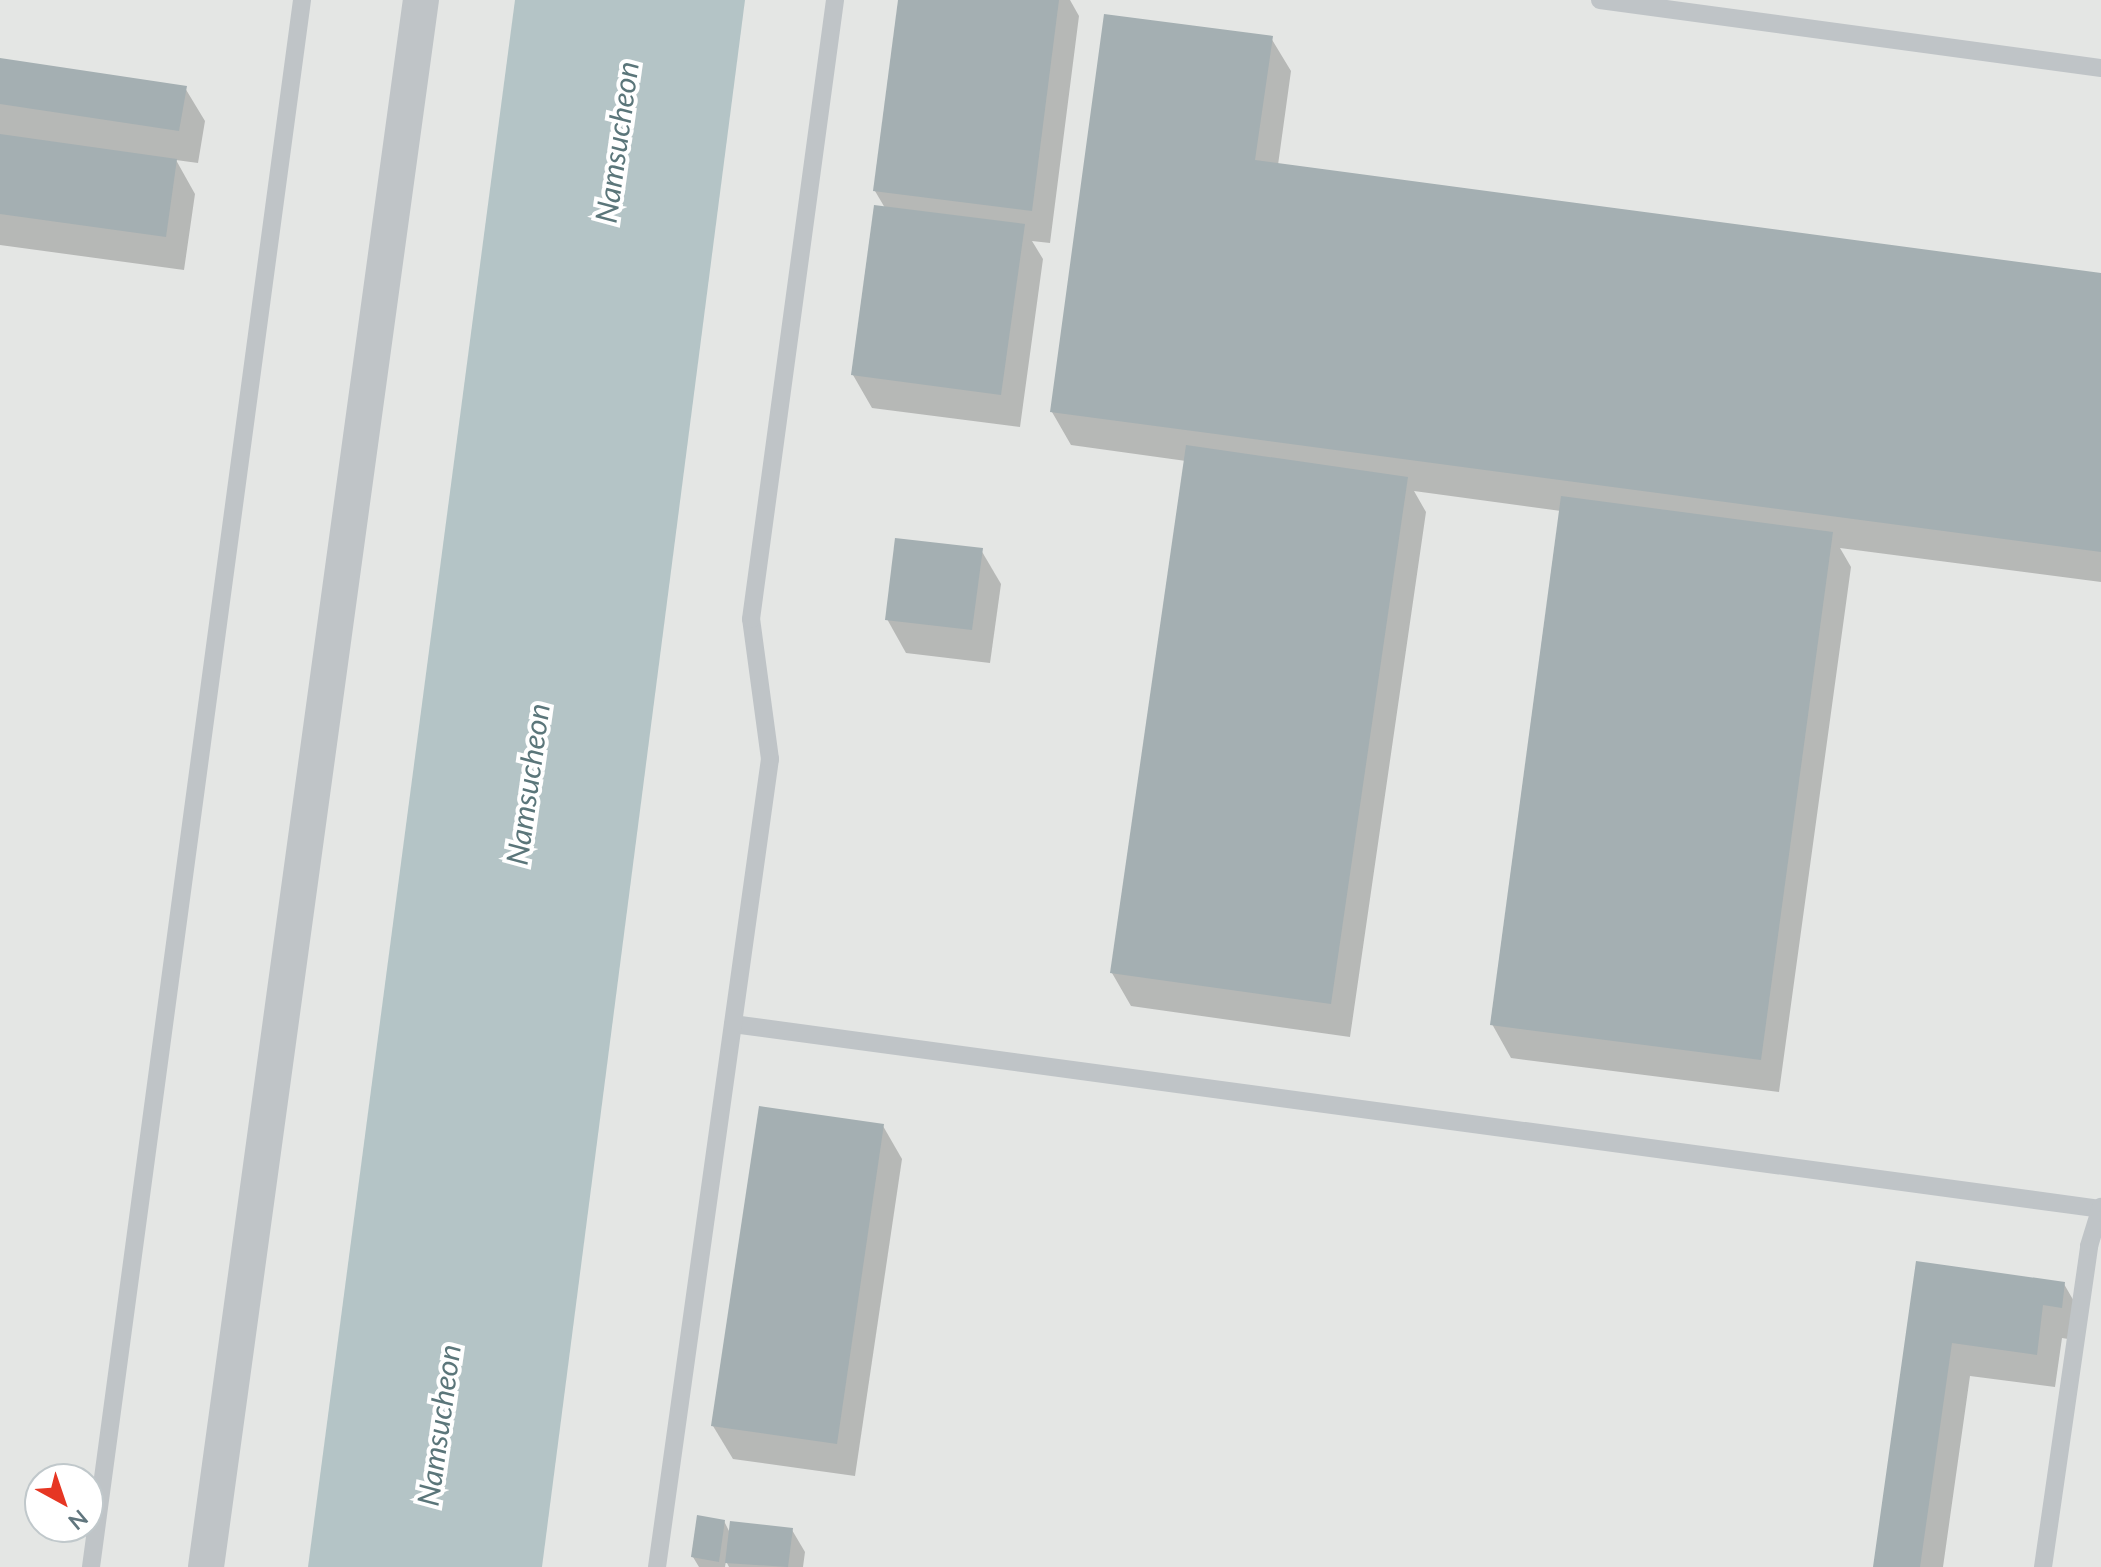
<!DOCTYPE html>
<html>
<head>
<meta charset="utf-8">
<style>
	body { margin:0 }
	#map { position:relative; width:2101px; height:1567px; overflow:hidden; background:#f6f6f3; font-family:Lato,sans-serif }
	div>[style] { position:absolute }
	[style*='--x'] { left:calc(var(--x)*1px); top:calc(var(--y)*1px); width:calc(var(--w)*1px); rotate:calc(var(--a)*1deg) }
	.built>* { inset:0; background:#e4e6e4 }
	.water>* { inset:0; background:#b4c4c6 }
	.shadow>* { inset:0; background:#0003 }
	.building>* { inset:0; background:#a4afb2 }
	.service>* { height:18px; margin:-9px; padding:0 9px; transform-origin:9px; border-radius:9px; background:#bfc4c7 }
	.minor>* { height:36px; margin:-18px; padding:0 18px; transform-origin:18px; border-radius:18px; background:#bfc4c7 }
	span { translate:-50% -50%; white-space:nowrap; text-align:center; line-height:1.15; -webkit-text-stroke:8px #fff; paint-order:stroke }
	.water-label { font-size:30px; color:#5b767a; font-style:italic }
	.north { position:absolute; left:24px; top:1463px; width:80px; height:80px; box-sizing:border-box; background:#fff; border:2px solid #c0c8cb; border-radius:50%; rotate:140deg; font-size:22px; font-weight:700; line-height:32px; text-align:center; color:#61767e }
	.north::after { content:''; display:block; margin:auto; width:28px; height:36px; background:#e63623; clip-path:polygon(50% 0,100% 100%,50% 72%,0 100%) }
</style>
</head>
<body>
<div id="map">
	<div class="built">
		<div style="clip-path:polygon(evenodd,0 0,2101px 0,2101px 1567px,0 1567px,0 0,40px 1479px,88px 1479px,88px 1527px,40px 1527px,40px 1479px)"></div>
	</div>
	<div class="water">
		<div style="clip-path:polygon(515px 0,745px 0,542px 1567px,308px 1567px)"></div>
	</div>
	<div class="shadow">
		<div style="clip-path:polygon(900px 0,1070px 0,1079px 16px,1050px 243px,1032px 241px,1043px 259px,1020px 427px,872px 408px,853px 375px,885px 208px,875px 191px)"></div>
		<div style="clip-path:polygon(1271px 38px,1291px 71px,1278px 165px,2101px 275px,2101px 582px,1840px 548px,1851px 567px,1779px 1092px,1511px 1058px,1492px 1024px,1561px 511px,1414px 491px,1426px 512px,1350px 1037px,1131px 1006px,1112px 973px,1186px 461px,1071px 445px,1052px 412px)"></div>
		<div style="clip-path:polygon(0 60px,185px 88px,205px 121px,198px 163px,176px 160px,195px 194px,184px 270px,0 245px)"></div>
		<div style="clip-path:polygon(981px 550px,1001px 584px,990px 663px,906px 653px,887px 619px)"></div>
		<div style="clip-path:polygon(883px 1126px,902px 1159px,855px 1476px,733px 1459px,713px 1426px)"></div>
		<div style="clip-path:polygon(1918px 1264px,2064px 1284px,2083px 1317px,2080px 1341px,2062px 1338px,2055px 1387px,1970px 1376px,1943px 1567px,1875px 1567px)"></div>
		<div style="clip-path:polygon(724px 1521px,730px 1533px,792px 1530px,805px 1552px,803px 1567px,729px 1567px,726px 1561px,725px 1567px,699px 1567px,693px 1557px)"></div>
	</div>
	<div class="building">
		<div style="clip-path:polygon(898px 0,1059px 0,1032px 211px,873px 191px)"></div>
		<div style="clip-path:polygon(1104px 14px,1273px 36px,1255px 160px,2101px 273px,2101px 552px,1050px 412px)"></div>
		<div style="clip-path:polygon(0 58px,187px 86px,179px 131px,0 104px)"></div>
		<div style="clip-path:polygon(0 134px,177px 159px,166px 237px,0 214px)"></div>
		<div style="clip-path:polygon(874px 205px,1025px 224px,1001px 395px,851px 375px)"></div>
		<div style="clip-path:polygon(1186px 445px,1408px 477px,1331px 1004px,1110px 973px)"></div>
		<div style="clip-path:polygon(1561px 496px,1833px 532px,1761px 1060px,1490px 1025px)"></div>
		<div style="clip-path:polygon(895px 538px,983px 548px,972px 630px,885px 620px)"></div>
		<div style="clip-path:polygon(759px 1106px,884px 1124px,837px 1444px,711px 1426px)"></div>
		<div style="clip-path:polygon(1916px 1261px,2065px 1282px,2062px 1308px,2043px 1305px,2037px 1355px,1952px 1343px,1920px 1567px,1873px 1567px)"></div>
		<div style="clip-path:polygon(697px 1515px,725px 1520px,719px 1562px,691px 1557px)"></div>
		<div style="clip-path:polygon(730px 1521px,793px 1528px,788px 1567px,725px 1563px)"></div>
	</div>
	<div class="service">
		<div style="--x:1600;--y:0;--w:506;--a:7.73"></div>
		<div style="--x:733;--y:1024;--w:1380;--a:7.7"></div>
		<div style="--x:91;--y:1567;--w:1581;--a:-82.33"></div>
		<div style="--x:657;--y:1567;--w:816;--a:-82.04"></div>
		<div style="--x:770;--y:759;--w:141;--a:-97.7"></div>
		<div style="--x:751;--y:619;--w:625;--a:-82.27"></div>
		<div style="--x:2043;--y:1567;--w:324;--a:-81.8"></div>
		<div style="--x:2089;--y:1246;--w:41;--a:-72.9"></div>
	</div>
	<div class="minor">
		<div style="--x:206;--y:1567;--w:1582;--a:-82.19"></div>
	</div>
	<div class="water-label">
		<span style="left:616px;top:142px;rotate:-82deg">Namsucheon</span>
		<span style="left:527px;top:784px;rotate:-82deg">Namsucheon</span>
		<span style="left:438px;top:1425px;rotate:-82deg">Namsucheon</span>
	</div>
	<div class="north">N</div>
</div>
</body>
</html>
